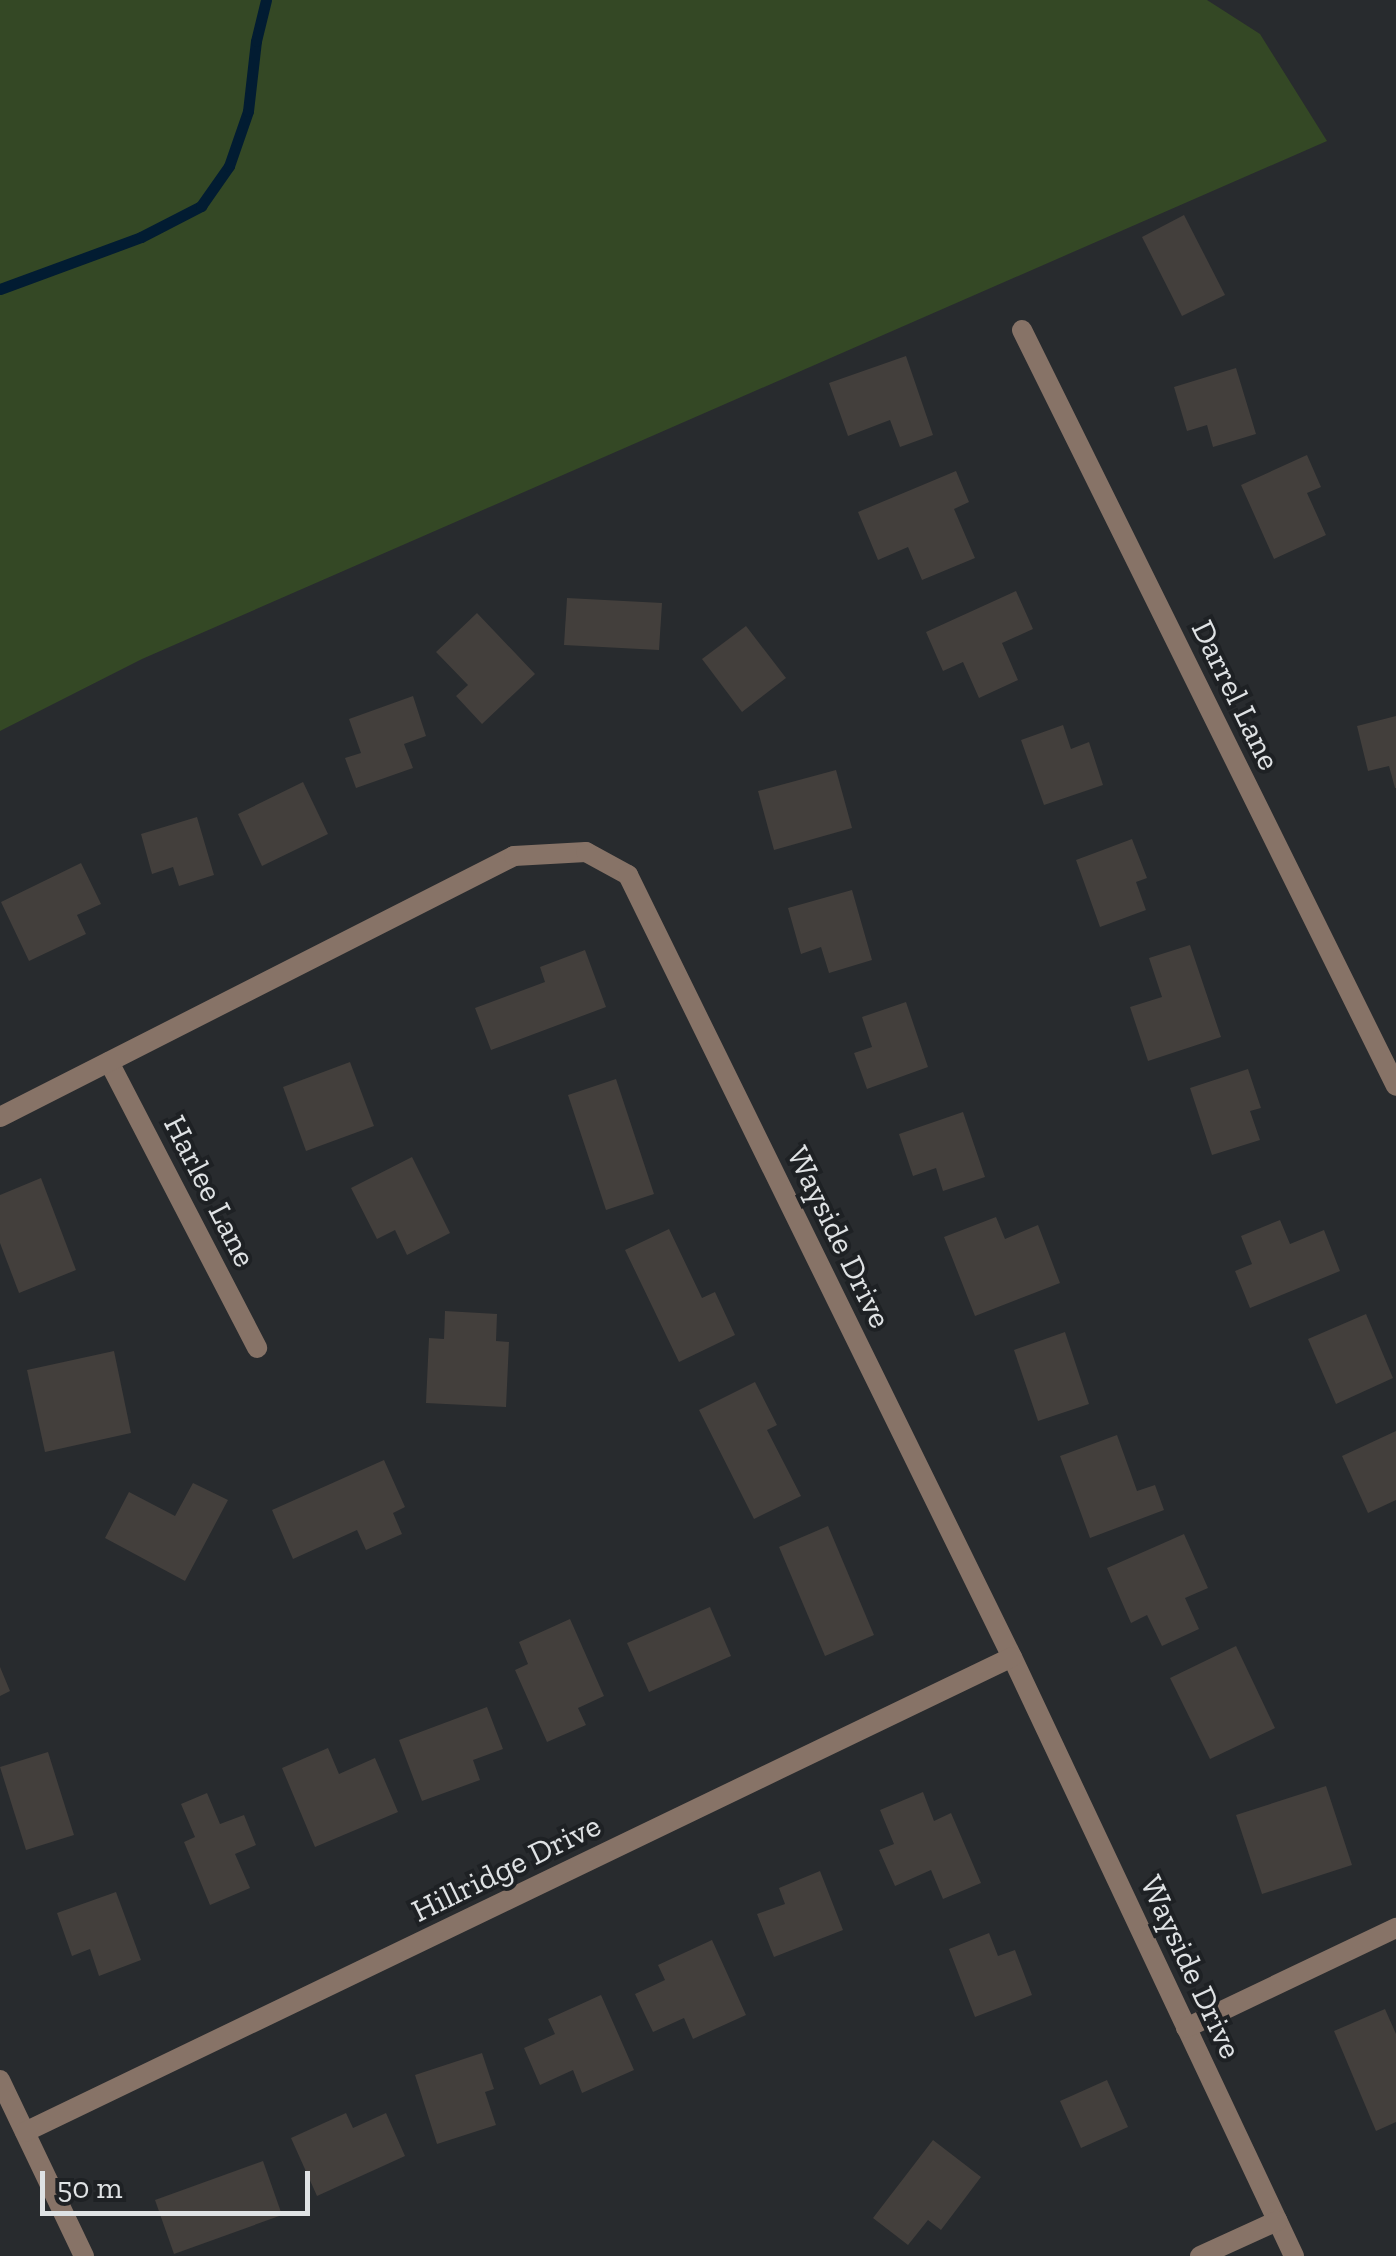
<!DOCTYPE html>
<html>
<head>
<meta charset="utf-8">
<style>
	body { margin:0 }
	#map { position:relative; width:1396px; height:2256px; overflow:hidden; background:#282b2e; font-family:"Zilla Slab",serif }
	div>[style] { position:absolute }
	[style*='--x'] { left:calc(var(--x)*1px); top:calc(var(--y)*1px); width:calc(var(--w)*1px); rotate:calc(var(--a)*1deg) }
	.green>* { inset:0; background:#344825 }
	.stream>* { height:11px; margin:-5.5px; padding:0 5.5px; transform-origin:5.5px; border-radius:5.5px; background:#021c32 }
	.building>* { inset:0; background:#433f3c }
	.street>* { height:20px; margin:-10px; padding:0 10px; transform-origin:10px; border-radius:10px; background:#877367 }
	span { translate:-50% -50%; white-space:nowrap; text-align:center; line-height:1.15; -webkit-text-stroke:8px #1e2124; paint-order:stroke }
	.street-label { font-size:32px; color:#dfe2e4 }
	.scale { position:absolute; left:40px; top:2171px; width:270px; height:45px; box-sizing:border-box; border:5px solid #dfe2e4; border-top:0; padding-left:12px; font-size:30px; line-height:35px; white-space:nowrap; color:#dfe2e4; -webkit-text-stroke:8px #1e2124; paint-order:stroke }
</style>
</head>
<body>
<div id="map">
	<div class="green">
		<div style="clip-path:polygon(0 0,1207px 0,1260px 34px,1327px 141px,142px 659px,0 731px)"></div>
	</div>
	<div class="stream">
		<div style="--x:0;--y:289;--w:150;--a:-20.2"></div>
		<div style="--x:141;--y:237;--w:68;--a:-27.3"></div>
		<div style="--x:201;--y:206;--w:49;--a:-55"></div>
		<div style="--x:229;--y:166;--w:58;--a:-70.9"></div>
		<div style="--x:248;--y:111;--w:70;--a:-83.5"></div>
		<div style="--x:256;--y:41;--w:42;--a:-76.3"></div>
	</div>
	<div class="building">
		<div style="clip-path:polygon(1184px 215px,1225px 295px,1182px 316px,1142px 237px)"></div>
		<div style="clip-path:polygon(906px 356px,933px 435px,900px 447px,890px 420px,848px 436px,829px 383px)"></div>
		<div style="clip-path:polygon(1236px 368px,1256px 434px,1213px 447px,1207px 425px,1187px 431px,1174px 387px)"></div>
		<div style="clip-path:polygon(1307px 455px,1321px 487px,1307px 493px,1326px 535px,1274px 559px,1241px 485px)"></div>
		<div style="clip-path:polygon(956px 471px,969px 502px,954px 509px,975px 558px,922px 580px,908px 547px,878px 560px,858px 512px)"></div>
		<div style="clip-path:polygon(1016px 591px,1033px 629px,1002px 643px,1018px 680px,979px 698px,963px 662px,943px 671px,926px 632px)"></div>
		<div style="clip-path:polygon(567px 598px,662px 603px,659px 650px,564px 645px)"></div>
		<div style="clip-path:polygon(477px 613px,535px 674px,482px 724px,456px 696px,468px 685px,436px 652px)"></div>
		<div style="clip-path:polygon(746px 626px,786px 678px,742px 712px,702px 659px)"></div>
		<div style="clip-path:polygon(413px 696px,426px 736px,404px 744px,413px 768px,356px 788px,345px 758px,361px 753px,349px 719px)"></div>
		<div style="clip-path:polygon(1396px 716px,1396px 788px,1395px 788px,1389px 766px,1368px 771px,1357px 726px)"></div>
		<div style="clip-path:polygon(1063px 725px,1071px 749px,1089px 742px,1103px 785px,1044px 805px,1021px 740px)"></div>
		<div style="clip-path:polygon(836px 770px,852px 828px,774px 850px,758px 791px)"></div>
		<div style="clip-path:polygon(303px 782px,328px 834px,262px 866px,238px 814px)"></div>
		<div style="clip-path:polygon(197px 817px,214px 875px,179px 886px,173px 867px,152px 874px,141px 834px)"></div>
		<div style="clip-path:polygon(1132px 839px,1147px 878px,1136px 882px,1146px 910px,1100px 927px,1076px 860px)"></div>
		<div style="clip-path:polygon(81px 863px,101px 904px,77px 915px,86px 934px,29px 961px,1px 902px)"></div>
		<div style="clip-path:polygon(852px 890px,872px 960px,829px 973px,821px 947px,801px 954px,788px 908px)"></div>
		<div style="clip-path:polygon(1190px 945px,1221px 1037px,1148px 1061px,1130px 1007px,1162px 997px,1149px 958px)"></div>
		<div style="clip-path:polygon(585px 950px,606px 1007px,491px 1050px,475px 1008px,545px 982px,540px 967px)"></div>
		<div style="clip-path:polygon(906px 1002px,928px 1067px,867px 1089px,854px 1053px,872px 1047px,862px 1017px)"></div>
		<div style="clip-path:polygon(350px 1062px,374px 1126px,306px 1151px,283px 1087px)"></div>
		<div style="clip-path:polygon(1248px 1069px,1261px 1108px,1250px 1111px,1260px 1140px,1212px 1155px,1190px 1088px)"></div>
		<div style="clip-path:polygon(616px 1079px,654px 1194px,606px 1210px,568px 1095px)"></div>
		<div style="clip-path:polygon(963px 1112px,985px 1177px,943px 1191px,936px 1168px,913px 1176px,899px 1134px)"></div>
		<div style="clip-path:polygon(412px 1157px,450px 1233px,407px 1255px,395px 1230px,377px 1239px,351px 1188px)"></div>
		<div style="clip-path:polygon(41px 1178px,76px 1270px,19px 1293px,0 1243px,0 1195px)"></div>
		<div style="clip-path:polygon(996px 1217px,1005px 1239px,1038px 1225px,1060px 1283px,975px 1316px,944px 1237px)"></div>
		<div style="clip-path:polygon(1280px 1220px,1290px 1244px,1324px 1230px,1340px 1271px,1250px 1308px,1235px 1271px,1252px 1264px,1241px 1236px)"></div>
		<div style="clip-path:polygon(669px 1229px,702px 1298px,715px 1292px,735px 1335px,679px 1362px,625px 1250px)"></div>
		<div style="clip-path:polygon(445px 1311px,497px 1314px,496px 1341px,509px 1342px,506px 1407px,426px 1403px,429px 1338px,444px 1339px)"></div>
		<div style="clip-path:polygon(1366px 1314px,1393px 1378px,1336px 1404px,1308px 1339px)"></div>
		<div style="clip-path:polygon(1065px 1332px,1089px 1404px,1038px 1421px,1014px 1350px)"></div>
		<div style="clip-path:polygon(114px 1351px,131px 1433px,45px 1452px,27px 1370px)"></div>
		<div style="clip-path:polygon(755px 1382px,777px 1425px,767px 1430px,801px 1496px,754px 1519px,699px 1410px)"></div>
		<div style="clip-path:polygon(1396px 1431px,1396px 1500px,1368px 1513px,1342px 1456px)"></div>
		<div style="clip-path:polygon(1117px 1435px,1137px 1491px,1155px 1485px,1164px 1510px,1090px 1538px,1060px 1456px)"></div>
		<div style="clip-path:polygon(384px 1460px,405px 1507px,393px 1513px,402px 1534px,366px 1550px,357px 1530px,293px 1559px,272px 1510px)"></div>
		<div style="clip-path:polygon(193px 1483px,228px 1500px,185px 1581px,105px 1538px,129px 1492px,175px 1516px)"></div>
		<div style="clip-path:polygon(828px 1526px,874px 1635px,825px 1656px,779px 1547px)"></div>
		<div style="clip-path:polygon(1184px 1534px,1208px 1588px,1185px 1598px,1199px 1629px,1162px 1646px,1147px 1615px,1131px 1623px,1107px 1568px)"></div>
		<div style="clip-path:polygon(710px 1607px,731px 1656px,649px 1692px,627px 1643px)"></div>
		<div style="clip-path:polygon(570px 1619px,604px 1696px,578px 1708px,586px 1725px,547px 1742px,515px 1670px,528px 1664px,519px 1642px)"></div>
		<div style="clip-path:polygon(1236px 1646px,1275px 1728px,1210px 1759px,1170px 1678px)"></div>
		<div style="clip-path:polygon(0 1667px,10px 1691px,0 1696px)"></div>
		<div style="clip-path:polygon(487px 1707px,503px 1749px,473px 1760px,480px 1780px,422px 1801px,399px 1740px)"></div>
		<div style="clip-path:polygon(328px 1748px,339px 1774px,375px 1758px,398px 1812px,315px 1847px,282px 1768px)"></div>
		<div style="clip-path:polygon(48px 1752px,74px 1835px,26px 1850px,0 1767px)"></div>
		<div style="clip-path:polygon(1326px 1786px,1352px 1865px,1262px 1894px,1236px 1815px)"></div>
		<div style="clip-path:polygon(923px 1792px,934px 1821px,951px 1813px,981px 1883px,943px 1899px,931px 1870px,895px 1886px,879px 1850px,894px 1844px,880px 1810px)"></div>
		<div style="clip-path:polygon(207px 1793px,220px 1824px,244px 1815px,256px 1845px,235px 1854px,250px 1888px,210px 1905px,184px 1842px,195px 1837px,181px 1804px)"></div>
		<div style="clip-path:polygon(820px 1871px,843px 1930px,774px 1957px,757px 1914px,785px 1904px,779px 1888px)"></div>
		<div style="clip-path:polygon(116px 1892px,141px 1960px,99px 1976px,90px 1949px,72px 1956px,57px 1913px)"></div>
		<div style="clip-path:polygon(989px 1933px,998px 1956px,1015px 1950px,1032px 1995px,975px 2017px,949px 1949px)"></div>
		<div style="clip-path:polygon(712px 1940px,746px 2015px,693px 2039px,684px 2018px,653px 2032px,635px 1994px,665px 1980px,658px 1965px)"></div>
		<div style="clip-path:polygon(601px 1995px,634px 2070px,582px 2093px,573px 2070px,540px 2085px,524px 2048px,555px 2034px,548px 2019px)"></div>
		<div style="clip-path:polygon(1385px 2009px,1396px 2034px,1396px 2122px,1376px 2131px,1334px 2031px)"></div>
		<div style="clip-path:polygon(482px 2053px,494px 2089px,485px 2092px,496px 2125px,437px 2144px,415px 2075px)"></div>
		<div style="clip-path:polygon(1107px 2080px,1128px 2127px,1081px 2148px,1060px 2101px)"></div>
		<div style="clip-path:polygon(346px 2113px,353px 2128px,386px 2113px,405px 2156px,317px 2196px,291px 2138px)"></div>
		<div style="clip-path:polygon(933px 2140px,981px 2177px,941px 2230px,928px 2220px,908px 2245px,873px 2218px)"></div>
		<div style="clip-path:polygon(263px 2161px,282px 2215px,174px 2254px,155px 2200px)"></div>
	</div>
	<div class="street">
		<div style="--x:1022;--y:330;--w:843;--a:63.68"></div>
		<div style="--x:109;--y:1062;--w:322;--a:62.6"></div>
		<div style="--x:0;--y:1117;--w:576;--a:-26.92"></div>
		<div style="--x:514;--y:856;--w:72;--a:-3.2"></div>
		<div style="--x:586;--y:852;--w:48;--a:28.7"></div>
		<div style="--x:628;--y:875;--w:871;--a:63.85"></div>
		<div style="--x:1012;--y:1657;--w:662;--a:64.79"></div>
		<div style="--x:1186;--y:2028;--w:233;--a:-25.5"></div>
		<div style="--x:0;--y:2080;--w:195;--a:64.5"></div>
		<div style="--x:25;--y:2132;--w:1095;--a:-25.7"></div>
		<div style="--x:1200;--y:2256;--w:85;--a:-24.4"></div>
	</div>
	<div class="street-label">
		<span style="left:1236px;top:695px;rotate:64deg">Darrel Lane</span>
		<span style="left:210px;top:1191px;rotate:63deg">Harlee Lane</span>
		<span style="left:839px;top:1237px;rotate:64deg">Wayside Drive</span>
		<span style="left:506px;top:1868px;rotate:-26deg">Hillridge Drive</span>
		<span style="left:1191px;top:1967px;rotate:65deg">Wayside Drive</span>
	</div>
	<div class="scale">50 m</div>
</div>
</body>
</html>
